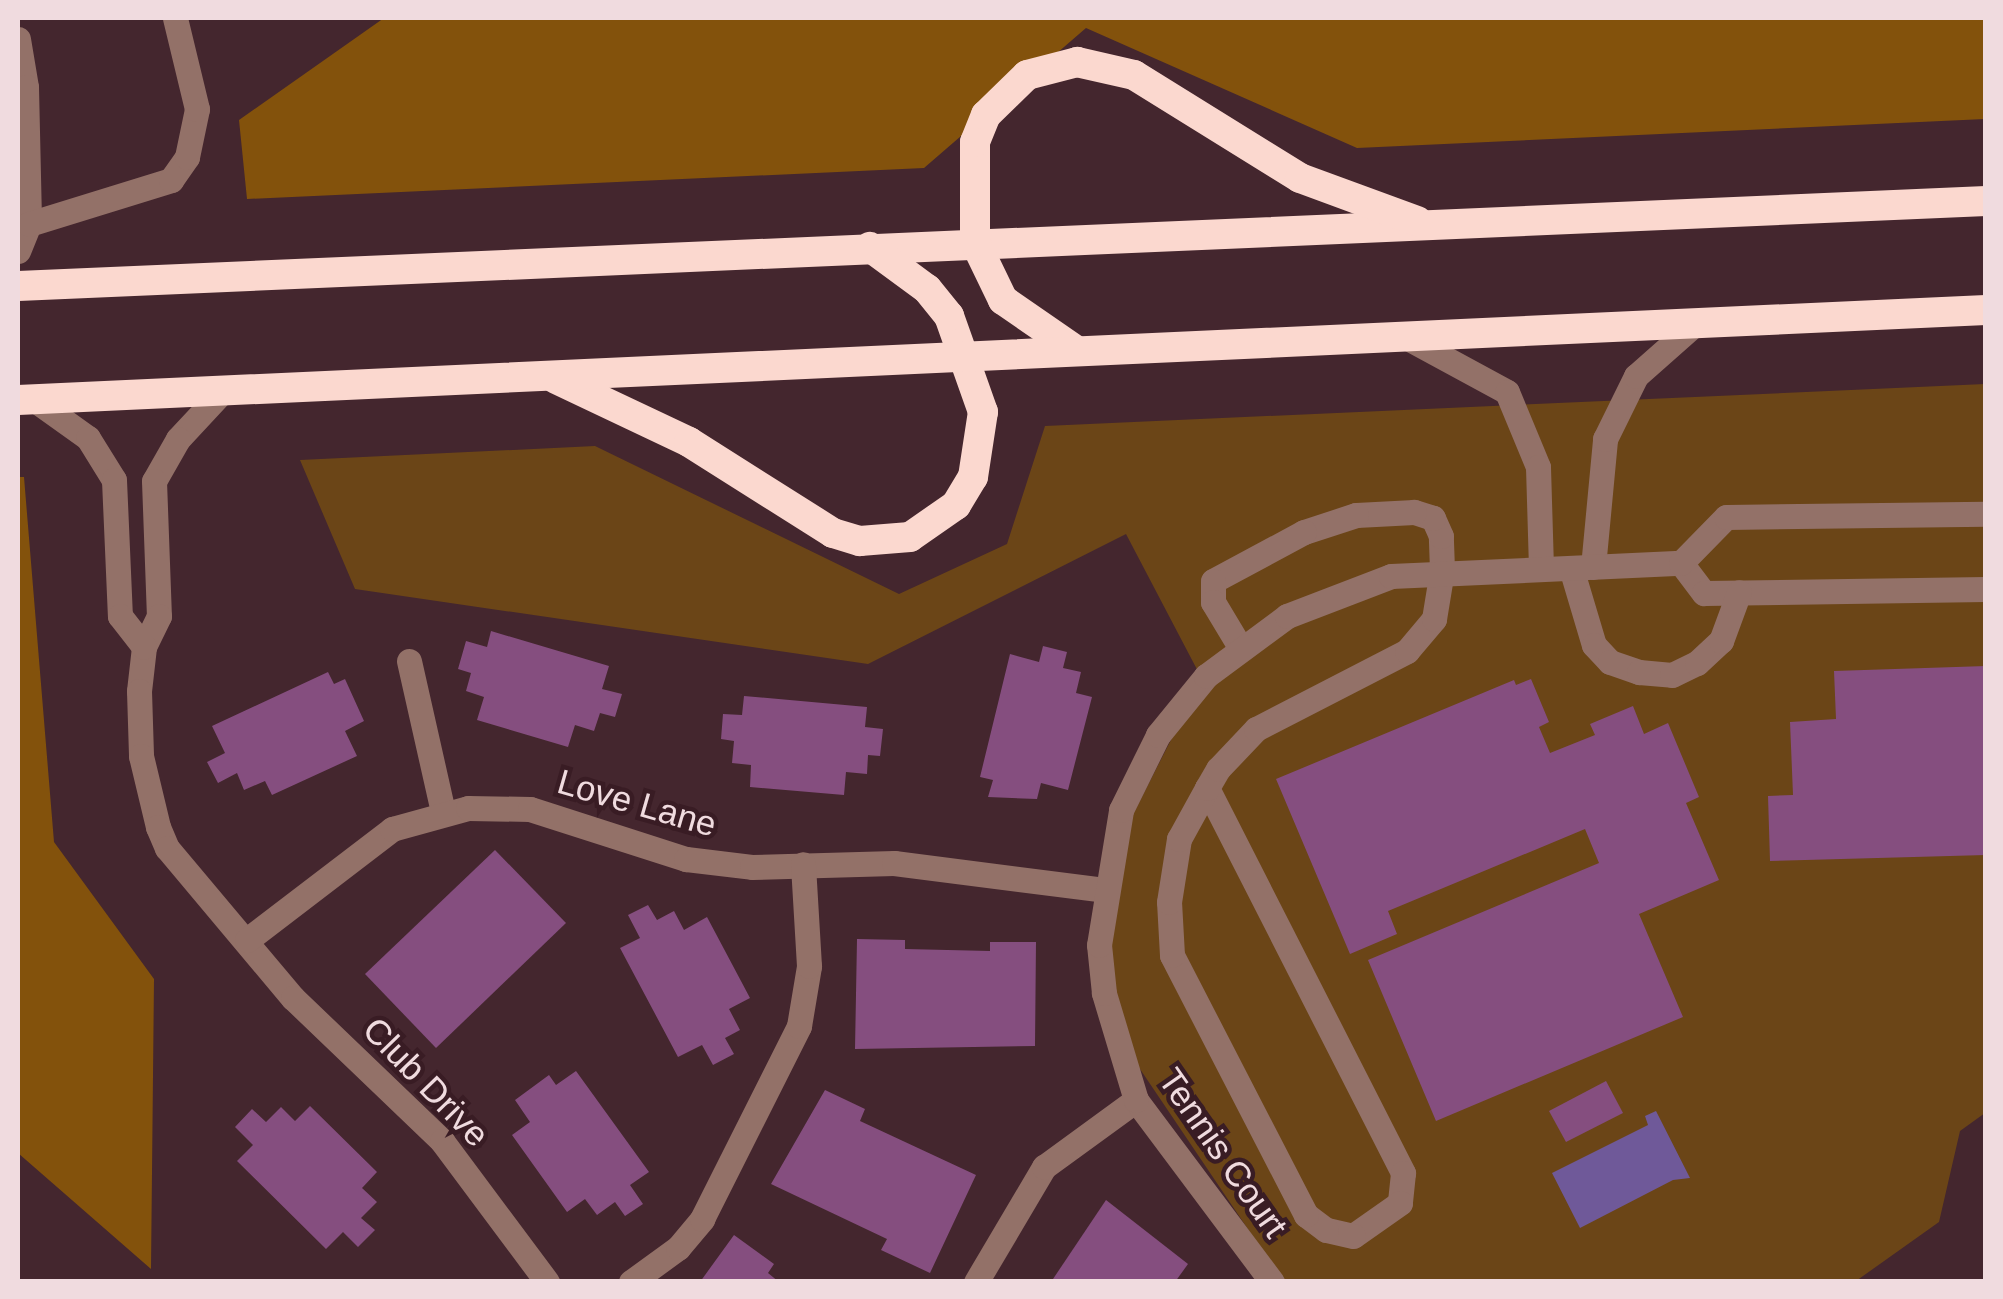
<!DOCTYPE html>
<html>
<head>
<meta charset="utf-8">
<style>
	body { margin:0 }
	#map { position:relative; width:2003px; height:1299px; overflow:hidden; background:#44262e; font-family:Arial,sans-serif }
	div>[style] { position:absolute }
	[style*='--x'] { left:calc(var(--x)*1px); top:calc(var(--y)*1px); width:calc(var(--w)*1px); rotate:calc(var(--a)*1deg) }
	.green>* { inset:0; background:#6b4517 }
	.forest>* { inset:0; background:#83520c }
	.water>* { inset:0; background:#6f5999 }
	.building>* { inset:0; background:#854e7f }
	.minor>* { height:25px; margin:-12.5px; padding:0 12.5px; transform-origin:12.5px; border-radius:12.5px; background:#937168 }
	.highway>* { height:30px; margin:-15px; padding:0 15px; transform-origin:15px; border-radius:15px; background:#fbd8cf }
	span { translate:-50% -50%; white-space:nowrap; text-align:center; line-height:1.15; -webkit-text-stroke:9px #391c24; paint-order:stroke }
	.street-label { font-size:35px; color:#f0dbdf }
	.frame { position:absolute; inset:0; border:20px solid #f0dbdf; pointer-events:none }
</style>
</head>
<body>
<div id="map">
	<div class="green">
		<div style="clip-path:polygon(1985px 384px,1985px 1113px,1960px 1131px,1939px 1222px,1856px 1281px,1283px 1281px,1113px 1029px,1095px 889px,1202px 679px,1126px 534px,868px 664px,355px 589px,300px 460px,595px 446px,899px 594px,1007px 544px,1045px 426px)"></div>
	</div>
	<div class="forest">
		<div style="clip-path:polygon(384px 18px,1985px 18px,1985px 119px,1357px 148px,1086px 28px,924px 168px,247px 199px,239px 120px)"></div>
		<div style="clip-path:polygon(18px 477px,24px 477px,54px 842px,154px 979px,151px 1269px,18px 1153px)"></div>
	</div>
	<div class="water">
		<div style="clip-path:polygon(1656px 1111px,1690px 1178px,1673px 1180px,1580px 1228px,1552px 1173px,1648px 1125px,1645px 1116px)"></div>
	</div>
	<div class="building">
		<div style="clip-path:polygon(491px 631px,609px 666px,602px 689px,622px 694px,615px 717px,600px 713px,594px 731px,575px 725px,568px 747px,477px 720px,484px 697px,466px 691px,471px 673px,458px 669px,466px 641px,487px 647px)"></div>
		<div style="clip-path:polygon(1043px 646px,1067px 652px,1063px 668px,1081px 672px,1076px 693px,1092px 697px,1068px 790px,1041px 783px,1037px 799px,988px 797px,993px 780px,980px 777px,1010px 654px,1039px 662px)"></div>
		<div style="clip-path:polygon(1986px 666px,1986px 855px,1770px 861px,1768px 796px,1793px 795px,1790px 722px,1836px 719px,1834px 671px)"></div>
		<div style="clip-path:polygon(328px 672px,334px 684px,345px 679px,364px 721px,345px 731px,357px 756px,272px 795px,265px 781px,244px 790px,237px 773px,218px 783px,207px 762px,225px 753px,212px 726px)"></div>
		<div style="clip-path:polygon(1531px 679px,1549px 722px,1539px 727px,1550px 753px,1595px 735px,1590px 724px,1633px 706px,1644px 734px,1668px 723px,1699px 797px,1686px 803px,1719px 880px,1639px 914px,1683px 1017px,1436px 1121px,1368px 960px,1599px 863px,1585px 829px,1388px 911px,1397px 934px,1350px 954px,1276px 779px,1514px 680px,1516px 685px)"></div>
		<div style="clip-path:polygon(744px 696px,867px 707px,865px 727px,883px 729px,880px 756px,868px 755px,867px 774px,846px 772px,844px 795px,750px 787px,751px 765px,732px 763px,734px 741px,721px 739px,723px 714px,742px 715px)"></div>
		<div style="clip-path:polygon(495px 850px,566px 923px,436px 1048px,365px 974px)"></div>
		<div style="clip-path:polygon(648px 905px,657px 920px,674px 911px,684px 930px,707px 917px,750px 998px,729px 1009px,740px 1030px,725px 1038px,734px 1054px,713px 1065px,702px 1045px,678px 1057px,620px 948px,640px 938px,628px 915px)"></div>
		<div style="clip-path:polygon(857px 939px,905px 940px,905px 949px,990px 951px,990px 942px,1036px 942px,1035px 1046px,855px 1049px)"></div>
		<div style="clip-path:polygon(576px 1071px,649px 1172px,630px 1185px,643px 1204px,625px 1216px,615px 1202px,597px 1215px,585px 1199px,567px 1212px,512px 1135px,530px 1122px,515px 1100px,549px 1075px,556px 1085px)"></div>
		<div style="clip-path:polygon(1606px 1081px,1623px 1113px,1566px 1142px,1549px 1111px)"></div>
		<div style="clip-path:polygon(825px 1090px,865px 1109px,860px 1121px,976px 1175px,930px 1273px,881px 1250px,887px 1239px,771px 1184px)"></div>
		<div style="clip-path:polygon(310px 1106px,377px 1172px,362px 1188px,377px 1202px,361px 1218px,375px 1230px,358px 1247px,343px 1232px,326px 1249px,237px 1161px,253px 1145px,235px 1127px,252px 1109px,266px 1122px,281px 1107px,295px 1121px)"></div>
		<div style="clip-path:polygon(1106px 1200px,1188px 1264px,1175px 1282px,1051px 1282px)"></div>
		<div style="clip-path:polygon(734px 1235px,774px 1264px,768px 1273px,779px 1282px,700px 1282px)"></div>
	</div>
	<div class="minor">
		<div style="--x:18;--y:39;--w:49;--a:80.5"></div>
		<div style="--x:26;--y:87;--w:137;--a:88.7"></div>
		<div style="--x:29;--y:224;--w:29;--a:112"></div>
		<div style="--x:29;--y:224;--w:149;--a:-17.2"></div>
		<div style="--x:171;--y:180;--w:28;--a:-55"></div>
		<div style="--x:187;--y:157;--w:49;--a:-78.2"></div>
		<div style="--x:197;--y:109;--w:94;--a:-103.6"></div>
		<div style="--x:1404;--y:336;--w:117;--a:28.5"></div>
		<div style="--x:1507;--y:392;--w:81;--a:67.5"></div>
		<div style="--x:1538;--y:467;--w:102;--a:88.3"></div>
		<div style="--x:219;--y:395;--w:60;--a:133"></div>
		<div style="--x:178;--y:439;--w:48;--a:119.7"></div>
		<div style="--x:154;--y:481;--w:135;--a:87.9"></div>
		<div style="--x:159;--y:616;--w:34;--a:116"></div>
		<div style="--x:144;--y:647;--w:44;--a:96.5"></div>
		<div style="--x:139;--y:691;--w:65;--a:88.2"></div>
		<div style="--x:141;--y:756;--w:73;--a:76.5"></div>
		<div style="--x:158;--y:827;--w:23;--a:67"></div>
		<div style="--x:167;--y:848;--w:196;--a:50"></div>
		<div style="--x:293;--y:998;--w:207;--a:43.8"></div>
		<div style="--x:442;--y:1141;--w:176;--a:53.3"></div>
		<div style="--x:35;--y:400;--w:65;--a:35.6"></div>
		<div style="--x:88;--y:438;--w:49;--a:58.2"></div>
		<div style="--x:114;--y:480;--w:136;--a:87.5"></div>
		<div style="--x:120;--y:616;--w:39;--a:52"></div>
		<div style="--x:1681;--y:563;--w:38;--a:53"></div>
		<div style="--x:1704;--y:593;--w:282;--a:-0.8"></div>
		<div style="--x:1593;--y:567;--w:129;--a:-84.6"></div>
		<div style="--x:1605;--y:439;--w:70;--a:-63.8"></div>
		<div style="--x:1636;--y:376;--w:80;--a:-41.5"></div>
		<div style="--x:1571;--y:568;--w:80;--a:73.4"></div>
		<div style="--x:1594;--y:645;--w:23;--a:47"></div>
		<div style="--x:1610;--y:662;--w:31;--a:19"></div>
		<div style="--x:1639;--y:672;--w:33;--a:5"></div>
		<div style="--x:1672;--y:675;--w:28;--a:-26"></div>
		<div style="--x:1697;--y:663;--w:33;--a:-43"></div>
		<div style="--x:1721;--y:641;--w:52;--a:-69.8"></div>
		<div style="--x:409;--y:661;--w:155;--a:77.3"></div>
		<div style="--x:1207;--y:788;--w:432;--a:63"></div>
		<div style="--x:1403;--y:1173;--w:30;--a:96"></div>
		<div style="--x:1400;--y:1203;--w:57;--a:144.9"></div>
		<div style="--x:1353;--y:1236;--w:28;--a:-167"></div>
		<div style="--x:1326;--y:1230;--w:25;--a:-143"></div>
		<div style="--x:1306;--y:1215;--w:292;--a:-117.3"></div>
		<div style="--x:1172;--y:955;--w:53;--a:-93.2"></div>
		<div style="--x:1169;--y:902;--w:64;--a:-81"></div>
		<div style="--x:1179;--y:839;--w:58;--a:-61.2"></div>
		<div style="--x:1207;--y:788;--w:22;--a:-60"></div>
		<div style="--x:1218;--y:769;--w:55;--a:-46.5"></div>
		<div style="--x:1256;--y:729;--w:170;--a:-27.3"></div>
		<div style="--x:1407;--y:651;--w:42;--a:-49.8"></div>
		<div style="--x:1434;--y:619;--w:50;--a:-80.7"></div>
		<div style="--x:1442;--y:570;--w:34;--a:-92"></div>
		<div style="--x:1441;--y:536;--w:20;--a:-114"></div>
		<div style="--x:1433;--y:518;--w:20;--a:-162"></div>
		<div style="--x:1414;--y:512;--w:58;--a:177"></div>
		<div style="--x:1356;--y:515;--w:55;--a:161.9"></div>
		<div style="--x:1304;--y:532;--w:103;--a:151.7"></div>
		<div style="--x:1213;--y:581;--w:21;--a:90"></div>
		<div style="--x:1213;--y:602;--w:52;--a:59"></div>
		<div style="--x:247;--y:940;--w:183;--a:-37.4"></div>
		<div style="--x:392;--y:829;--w:79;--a:-15.4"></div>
		<div style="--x:468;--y:808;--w:62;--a:0.9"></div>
		<div style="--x:530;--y:809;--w:164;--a:17.8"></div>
		<div style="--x:686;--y:859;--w:66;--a:6.9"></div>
		<div style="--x:752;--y:867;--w:142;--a:-1.6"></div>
		<div style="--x:894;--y:863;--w:214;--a:7.3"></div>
		<div style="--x:631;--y:1282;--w:58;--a:-35.9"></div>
		<div style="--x:678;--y:1248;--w:38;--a:-50"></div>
		<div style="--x:702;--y:1219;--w:216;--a:-63.3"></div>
		<div style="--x:799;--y:1026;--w:61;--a:-80.5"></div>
		<div style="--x:809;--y:966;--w:102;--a:-93.4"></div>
		<div style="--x:976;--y:1282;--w:134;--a:-59.4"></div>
		<div style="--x:1044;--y:1167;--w:114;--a:-36.1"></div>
		<div style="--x:1272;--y:1282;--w:227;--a:-126.8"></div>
		<div style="--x:1136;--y:1100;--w:112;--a:-106.7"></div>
		<div style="--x:1104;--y:993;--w:48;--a:-95.9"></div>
		<div style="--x:1099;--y:945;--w:137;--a:-80.7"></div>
		<div style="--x:1121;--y:810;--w:84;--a:-63.7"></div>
		<div style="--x:1158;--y:735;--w:76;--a:-50.9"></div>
		<div style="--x:1206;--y:676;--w:101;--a:-36.5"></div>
		<div style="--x:1287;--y:616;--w:111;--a:-21"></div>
		<div style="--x:1391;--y:576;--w:290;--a:-2.6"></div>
		<div style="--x:1681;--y:563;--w:64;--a:-45.6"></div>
		<div style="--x:1726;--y:517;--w:260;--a:-0.7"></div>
	</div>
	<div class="highway">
		<div style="--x:18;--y:286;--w:1970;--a:-2.47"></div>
		<div style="--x:1077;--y:351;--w:90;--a:-145.4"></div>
		<div style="--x:1003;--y:300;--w:64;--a:-115.8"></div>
		<div style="--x:975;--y:242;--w:100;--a:-90"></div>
		<div style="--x:975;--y:142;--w:29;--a:-68"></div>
		<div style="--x:986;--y:115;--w:57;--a:-44.3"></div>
		<div style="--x:1027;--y:75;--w:52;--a:-14.6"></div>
		<div style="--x:1077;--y:62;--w:58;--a:12.8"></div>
		<div style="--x:1134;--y:75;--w:195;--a:31.8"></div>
		<div style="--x:1300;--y:178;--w:125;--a:20.2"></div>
		<div style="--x:556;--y:379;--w:147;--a:25.3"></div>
		<div style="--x:689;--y:442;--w:170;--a:32.3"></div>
		<div style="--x:833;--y:533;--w:28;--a:17"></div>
		<div style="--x:860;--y:541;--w:50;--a:-4.6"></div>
		<div style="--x:910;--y:537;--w:56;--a:-34.8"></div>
		<div style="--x:956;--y:505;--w:33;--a:-59"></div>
		<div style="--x:973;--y:477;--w:66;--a:-81.3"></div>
		<div style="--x:983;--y:412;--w:102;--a:-109.5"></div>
		<div style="--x:949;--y:316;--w:35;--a:-129"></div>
		<div style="--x:927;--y:289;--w:71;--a:-143.6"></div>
		<div style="--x:18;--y:400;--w:1970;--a:-2.62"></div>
	</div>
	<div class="street-label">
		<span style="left:637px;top:803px;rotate:16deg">Love Lane</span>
		<span style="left:426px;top:1082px;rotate:46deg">Club Drive</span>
		<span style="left:1223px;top:1153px;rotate:55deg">Tennis Court</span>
	</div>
	<div class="frame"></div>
</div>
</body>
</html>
